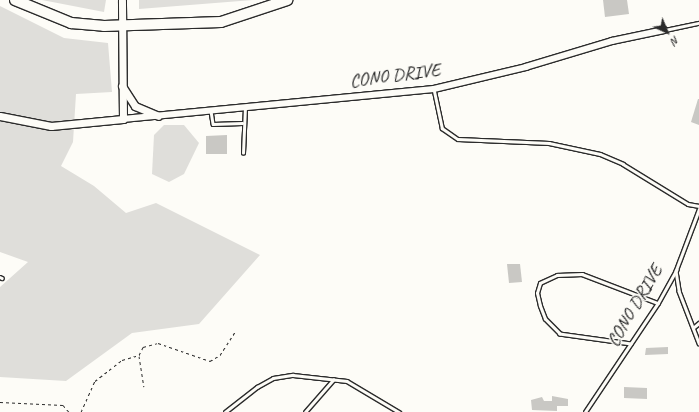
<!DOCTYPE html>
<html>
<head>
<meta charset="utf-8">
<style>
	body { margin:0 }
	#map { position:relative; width:699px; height:412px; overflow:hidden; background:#fdfcf7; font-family:Caveat,sans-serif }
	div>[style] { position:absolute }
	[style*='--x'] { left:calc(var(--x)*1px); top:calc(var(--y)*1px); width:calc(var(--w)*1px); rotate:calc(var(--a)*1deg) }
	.green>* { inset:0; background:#dfdeda }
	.building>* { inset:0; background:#c9c8c4 }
	.path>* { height:1px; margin-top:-0.5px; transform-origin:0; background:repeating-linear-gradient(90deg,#2b2b2b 0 3px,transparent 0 6px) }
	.roads { filter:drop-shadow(1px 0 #2b2b2b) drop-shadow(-1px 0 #2b2b2b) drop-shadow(0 1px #2b2b2b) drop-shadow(0 -1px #2b2b2b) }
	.service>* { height:2.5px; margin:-1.25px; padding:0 1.25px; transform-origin:1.25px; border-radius:1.25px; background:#fdfcf7 }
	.minor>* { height:5.5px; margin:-2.75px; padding:0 2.75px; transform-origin:2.75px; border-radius:2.75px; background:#fdfcf7 }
	.tertiary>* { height:7px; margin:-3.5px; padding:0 3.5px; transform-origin:3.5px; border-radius:3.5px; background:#fdfcf7 }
	.motorway>* { height:10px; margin:-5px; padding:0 5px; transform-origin:5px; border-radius:5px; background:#fdfcf7 }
	span { translate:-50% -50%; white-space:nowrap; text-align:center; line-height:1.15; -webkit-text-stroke:3px #fdfcf7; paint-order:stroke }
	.street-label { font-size:19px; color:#2b2b2b }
	.north { position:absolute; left:647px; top:12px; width:40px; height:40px; -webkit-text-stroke:3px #fdfcf7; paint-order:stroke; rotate:136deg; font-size:11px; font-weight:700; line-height:16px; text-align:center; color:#2b2b2b }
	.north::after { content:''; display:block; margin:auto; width:14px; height:18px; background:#2b2b2b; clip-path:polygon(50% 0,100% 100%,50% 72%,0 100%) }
</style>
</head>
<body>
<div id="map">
	<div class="green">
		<div style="clip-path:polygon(42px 0,106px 0,104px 12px)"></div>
		<div style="clip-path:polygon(139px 0,253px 0,139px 9px)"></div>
		<div style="clip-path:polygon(0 6px,64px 38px,108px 43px,112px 92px,76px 94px,73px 142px,61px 166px,94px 186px,126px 213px,156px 203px,260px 255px,199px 324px,132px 333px,66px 381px,0 377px,0 287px,28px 262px,0 252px)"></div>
		<div style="clip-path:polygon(164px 125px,184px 125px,199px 143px,184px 174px,169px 182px,152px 174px,154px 135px)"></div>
	</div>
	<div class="building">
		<div style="clip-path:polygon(603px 0,627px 0,629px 14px,605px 17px)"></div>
		<div style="clip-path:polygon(698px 99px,699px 99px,699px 125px,691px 122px)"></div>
		<div style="clip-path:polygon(227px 135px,227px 154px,206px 154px,206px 136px)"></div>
		<div style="clip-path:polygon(507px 264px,520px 264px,522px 282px,509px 283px)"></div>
		<div style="clip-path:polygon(668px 347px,668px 354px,645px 355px,646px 348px)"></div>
		<div style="clip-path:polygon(624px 387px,647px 388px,647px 399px,624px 398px)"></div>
		<div style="clip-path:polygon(552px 396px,568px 399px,568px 406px,557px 406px,557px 411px,532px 410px,531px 400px,542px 397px,544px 401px,552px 401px)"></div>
	</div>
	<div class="path">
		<div style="--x:139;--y:356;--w:31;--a:81"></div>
		<div style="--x:0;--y:402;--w:63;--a:2.7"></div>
		<div style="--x:63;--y:405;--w:9;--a:49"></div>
		<div style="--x:81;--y:412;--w:34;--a:-66"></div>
		<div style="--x:95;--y:381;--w:34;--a:-38"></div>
		<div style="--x:122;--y:360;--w:18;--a:-16"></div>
		<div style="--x:139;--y:355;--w:9;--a:-63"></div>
		<div style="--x:143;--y:347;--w:16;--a:-15"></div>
		<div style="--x:158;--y:343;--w:55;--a:19.1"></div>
		<div style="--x:210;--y:361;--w:12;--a:-31"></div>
		<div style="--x:220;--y:355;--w:27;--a:-57"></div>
	</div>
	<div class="roads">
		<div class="service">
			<div style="--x:665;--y:30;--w:35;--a:-12"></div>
			<div style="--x:434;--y:89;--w:40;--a:78"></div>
			<div style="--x:442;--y:128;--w:19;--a:35"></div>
			<div style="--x:458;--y:139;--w:91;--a:2.5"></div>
			<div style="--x:549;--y:143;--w:52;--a:12.2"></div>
			<div style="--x:600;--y:154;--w:25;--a:23"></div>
			<div style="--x:623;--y:164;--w:76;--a:31.6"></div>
			<div style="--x:688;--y:204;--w:11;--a:10"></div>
			<div style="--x:211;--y:111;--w:13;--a:81"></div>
			<div style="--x:213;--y:124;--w:29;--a:-2"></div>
			<div style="--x:243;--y:153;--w:45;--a:-87.5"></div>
			<div style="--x:676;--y:271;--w:20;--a:81"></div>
			<div style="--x:679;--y:291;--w:56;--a:69"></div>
			<div style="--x:0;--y:277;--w:2;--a:27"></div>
			<div style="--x:693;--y:328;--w:8;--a:-40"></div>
			<div style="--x:631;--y:344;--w:72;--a:-172"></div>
			<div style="--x:560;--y:334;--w:21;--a:-135"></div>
			<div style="--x:545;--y:319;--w:14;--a:-111"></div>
			<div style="--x:540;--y:306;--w:13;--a:-103"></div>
			<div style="--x:537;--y:293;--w:10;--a:-73"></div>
			<div style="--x:540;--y:283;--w:19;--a:-25"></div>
			<div style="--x:557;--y:275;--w:25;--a:-2"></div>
			<div style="--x:582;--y:274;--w:81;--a:20.9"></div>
			<div style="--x:225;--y:412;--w:41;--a:-38"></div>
			<div style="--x:257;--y:387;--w:18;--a:-29"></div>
			<div style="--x:273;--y:378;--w:20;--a:-9"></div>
			<div style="--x:293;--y:375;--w:54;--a:6.3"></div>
			<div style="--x:347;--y:381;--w:61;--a:30.8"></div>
			<div style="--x:305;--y:412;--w:43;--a:-48.8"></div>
			<div style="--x:585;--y:412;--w:131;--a:-56.2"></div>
			<div style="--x:658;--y:303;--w:38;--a:-61"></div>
			<div style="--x:676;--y:270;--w:65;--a:-69.3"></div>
		</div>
		<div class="minor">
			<div style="--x:123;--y:119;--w:312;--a:-5.5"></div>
			<div style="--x:434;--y:89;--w:95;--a:-13.4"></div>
			<div style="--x:526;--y:67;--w:90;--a:-16.8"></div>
			<div style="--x:612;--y:41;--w:53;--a:-11.9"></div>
		</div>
		<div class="tertiary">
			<div style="--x:122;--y:86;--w:24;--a:57"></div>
			<div style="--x:135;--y:106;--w:25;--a:23"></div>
			<div style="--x:0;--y:116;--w:52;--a:11.1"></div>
			<div style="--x:51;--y:126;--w:72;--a:-5.6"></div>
			<div style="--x:123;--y:119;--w:119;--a:-90.5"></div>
		</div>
		<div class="motorway">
			<div style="--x:15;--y:0;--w:61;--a:22.3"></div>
			<div style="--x:71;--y:23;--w:33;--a:5"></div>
			<div style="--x:104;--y:26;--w:117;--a:-2"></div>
			<div style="--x:221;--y:22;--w:70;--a:-18.4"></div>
		</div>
	</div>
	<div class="street-label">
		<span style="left:395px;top:76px;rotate:-7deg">CONO DRIVE</span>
		<span style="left:635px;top:306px;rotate:-59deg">CONO DRIVE</span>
	</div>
	<div class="north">N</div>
</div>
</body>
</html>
